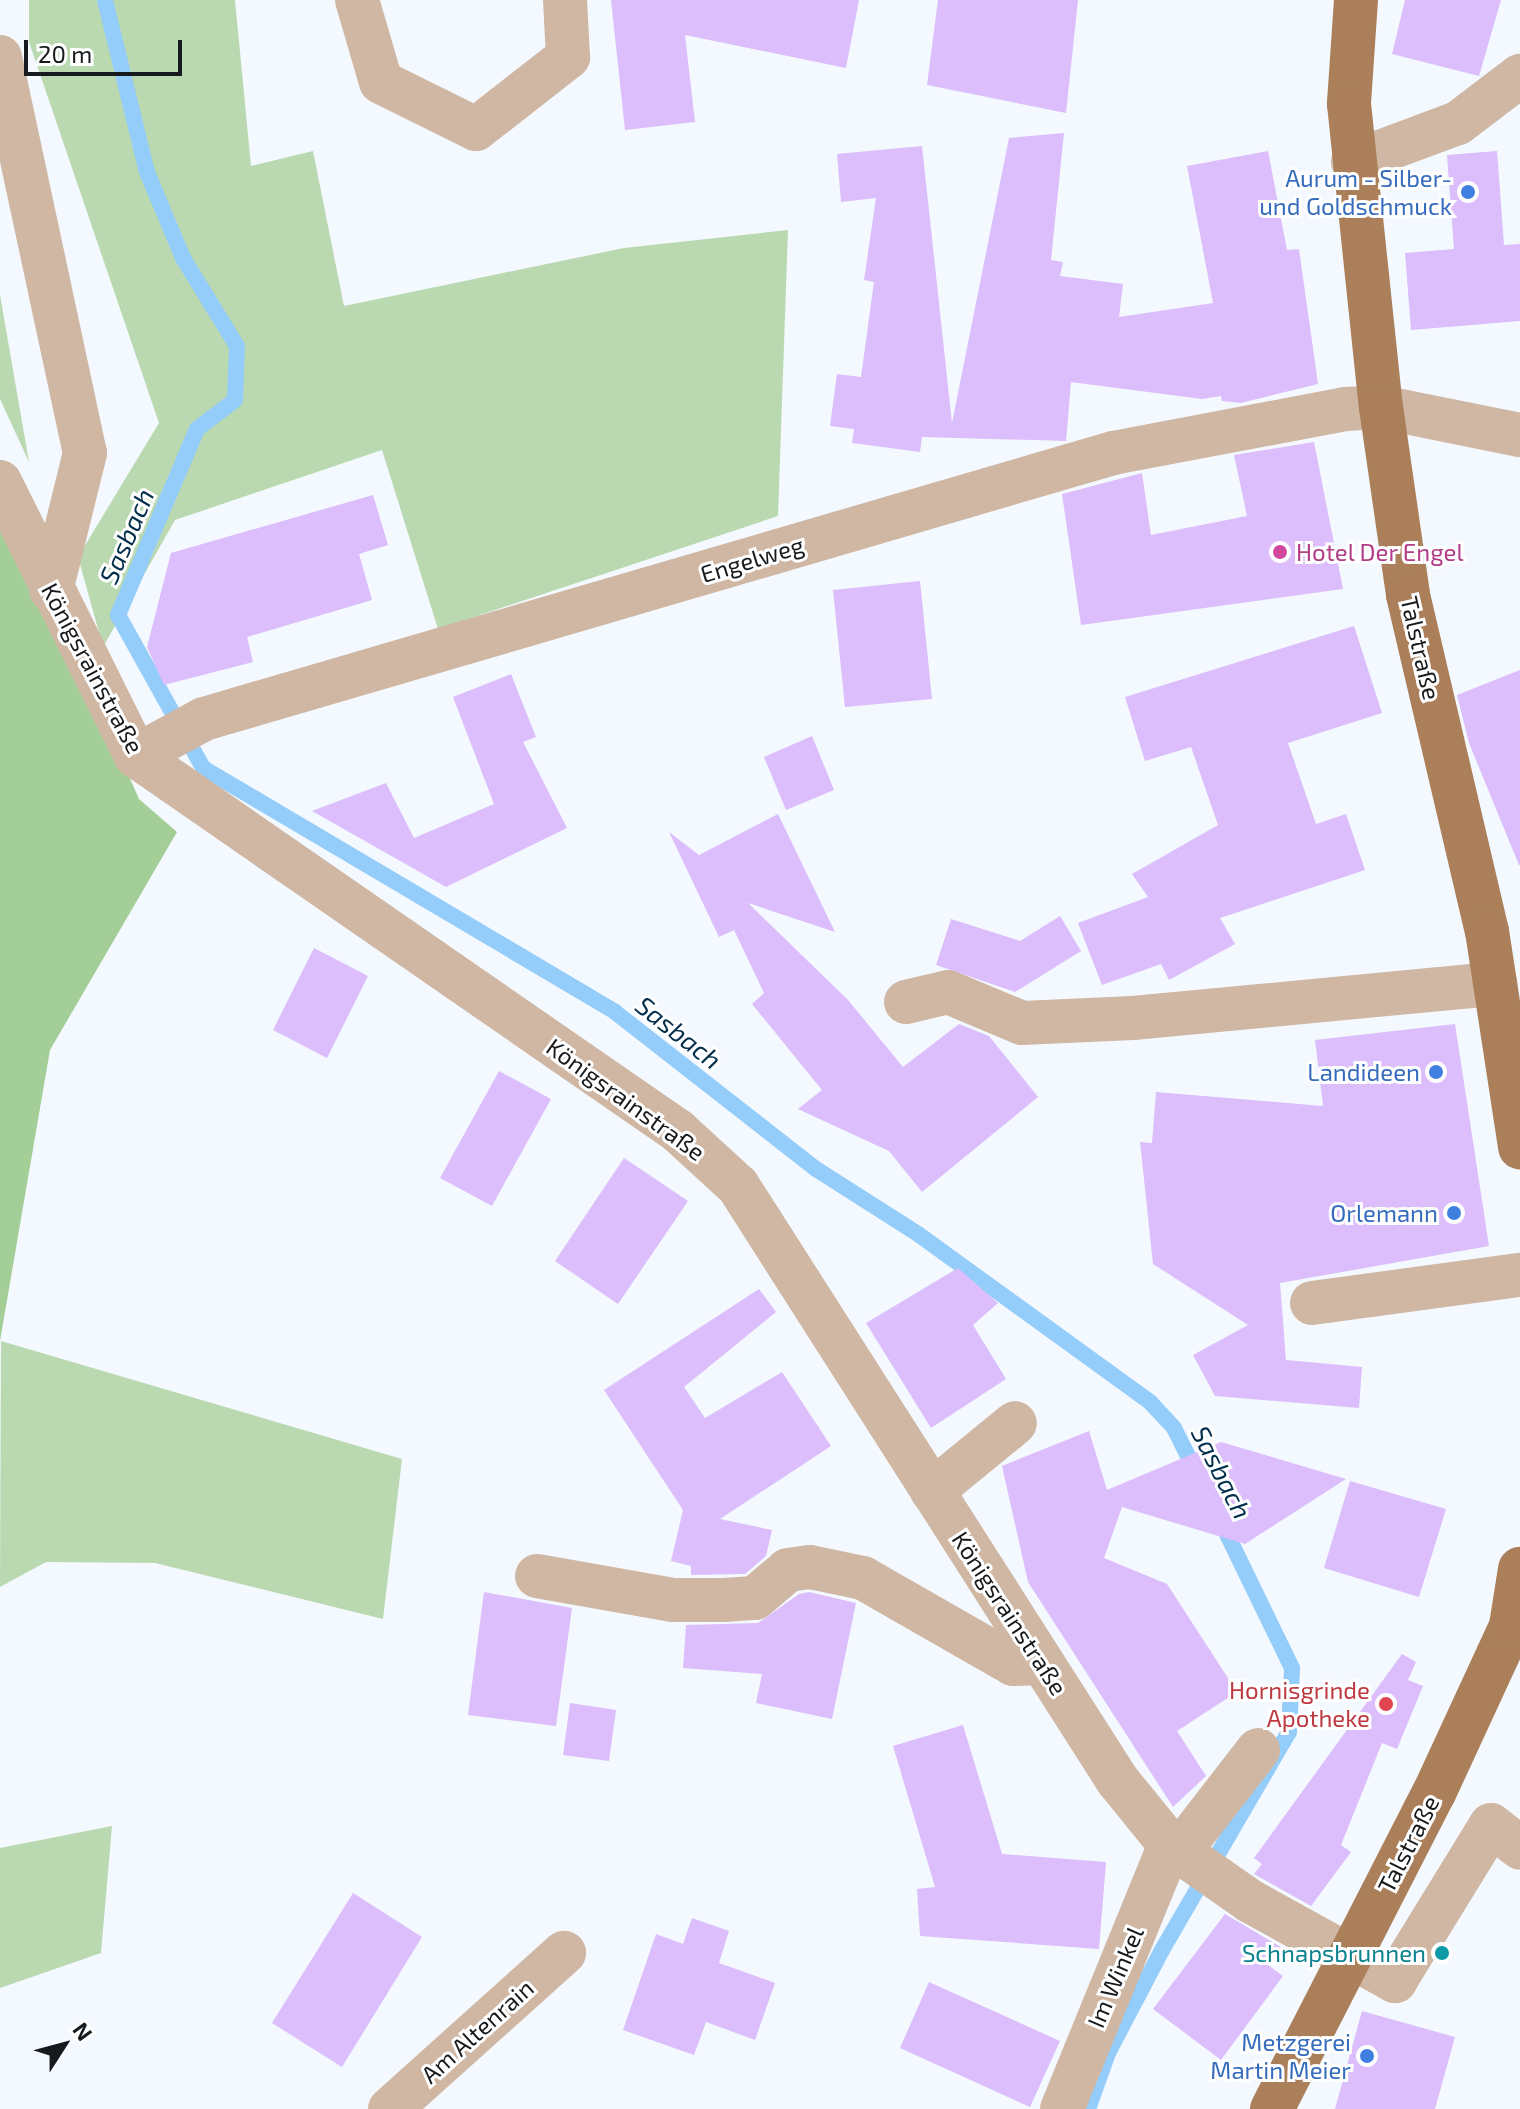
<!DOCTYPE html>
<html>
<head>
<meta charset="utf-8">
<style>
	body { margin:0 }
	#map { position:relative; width:1520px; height:2109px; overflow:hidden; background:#f3f9ff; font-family:"Exo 2",sans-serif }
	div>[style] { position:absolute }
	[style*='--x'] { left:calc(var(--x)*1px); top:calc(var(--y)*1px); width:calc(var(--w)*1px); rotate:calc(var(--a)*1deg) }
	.green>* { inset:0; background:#bad9b0 }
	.forest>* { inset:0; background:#a4ce97 }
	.stream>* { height:16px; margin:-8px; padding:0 8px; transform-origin:8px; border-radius:8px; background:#94ccfa }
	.building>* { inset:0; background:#dbbefb }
	.minor>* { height:44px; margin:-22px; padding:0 22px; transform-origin:22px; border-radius:22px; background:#cfb7a3 }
	.major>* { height:44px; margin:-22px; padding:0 22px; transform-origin:22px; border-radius:22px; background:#aa7f5a }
	.dots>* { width:22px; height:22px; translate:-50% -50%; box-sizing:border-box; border:4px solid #fff; border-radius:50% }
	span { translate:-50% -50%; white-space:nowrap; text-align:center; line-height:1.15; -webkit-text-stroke:6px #fff; paint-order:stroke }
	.shop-label { font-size:24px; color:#366cbe }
	.right { translate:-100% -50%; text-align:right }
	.hotel-label { font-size:24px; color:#b23c85 }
	.left { translate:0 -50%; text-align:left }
	.street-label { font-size:24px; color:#171a1d }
	.health-label { font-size:24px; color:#be3a42 }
	.culture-label { font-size:24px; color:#0d838f }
	.water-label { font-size:26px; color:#012e4b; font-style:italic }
	.north { position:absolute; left:24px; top:2005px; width:80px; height:80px; -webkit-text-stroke:6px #fff; paint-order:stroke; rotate:54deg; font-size:22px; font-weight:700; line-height:32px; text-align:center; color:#171a1d }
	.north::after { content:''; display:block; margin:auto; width:28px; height:36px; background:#171a1d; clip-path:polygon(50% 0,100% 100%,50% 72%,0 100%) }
	.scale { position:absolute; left:24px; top:40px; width:158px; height:36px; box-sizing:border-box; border:4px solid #171a1d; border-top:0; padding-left:10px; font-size:24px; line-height:28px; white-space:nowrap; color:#171a1d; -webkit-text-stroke:6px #fff; paint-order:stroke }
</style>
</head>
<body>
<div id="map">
	<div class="green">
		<div style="clip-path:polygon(29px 0,235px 0,251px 166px,313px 151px,344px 306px,624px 248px,788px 230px,778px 516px,438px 629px,382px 450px,175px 520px,103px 647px,78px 557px,159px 423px,29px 42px)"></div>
		<div style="clip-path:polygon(0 295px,29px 462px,0 399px)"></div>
		<div style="clip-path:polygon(1px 1341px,402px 1459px,383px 1619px,155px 1563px,46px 1562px,0 1587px)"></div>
		<div style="clip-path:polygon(112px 1826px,101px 1953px,0 1988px,0 1848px)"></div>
	</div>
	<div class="forest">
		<div style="clip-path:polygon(0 510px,86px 678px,139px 799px,177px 832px,50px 1050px,0 1341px)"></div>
	</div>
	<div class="stream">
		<div style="--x:105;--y:0;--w:177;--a:76.3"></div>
		<div style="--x:147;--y:172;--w:93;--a:67.3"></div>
		<div style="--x:183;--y:258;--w:103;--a:58.5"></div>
		<div style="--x:237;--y:346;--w:54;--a:92.1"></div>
		<div style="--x:235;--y:400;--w:48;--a:142.7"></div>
		<div style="--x:197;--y:429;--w:202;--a:113"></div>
		<div style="--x:118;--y:615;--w:175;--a:60.9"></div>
		<div style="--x:203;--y:768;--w:479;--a:30.6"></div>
		<div style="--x:615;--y:1012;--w:255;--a:38"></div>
		<div style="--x:816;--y:1169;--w:121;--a:32.5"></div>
		<div style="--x:918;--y:1234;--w:286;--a:35.9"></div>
		<div style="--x:1150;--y:1402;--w:35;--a:47"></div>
		<div style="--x:1174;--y:1428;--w:49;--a:63.4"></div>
		<div style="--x:1088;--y:2109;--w:59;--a:-70.3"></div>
		<div style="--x:1108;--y:2053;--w:116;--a:-62.3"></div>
		<div style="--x:1162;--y:1950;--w:252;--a:-59.8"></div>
		<div style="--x:1289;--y:1732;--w:64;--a:-87.3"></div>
		<div style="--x:1292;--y:1668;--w:162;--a:-115.9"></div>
	</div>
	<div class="building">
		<div style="clip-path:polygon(611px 0,859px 0,846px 68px,685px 35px,695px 122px,625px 130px)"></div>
		<div style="clip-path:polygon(938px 0,1078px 0,1066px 113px,927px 85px)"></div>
		<div style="clip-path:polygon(1405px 0,1501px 0,1479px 76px,1392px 54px)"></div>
		<div style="clip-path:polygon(1064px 133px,1051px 260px,1063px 262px,1060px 276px,1123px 284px,1119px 317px,1213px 303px,1187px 166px,1268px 151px,1287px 250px,1299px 249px,1318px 384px,1241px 403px,1222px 401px,1221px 396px,1202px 399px,1071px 382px,1066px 441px,922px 437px,920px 452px,852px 443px,854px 429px,830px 426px,837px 374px,861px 377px,874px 282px,864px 280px,876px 198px,841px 202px,837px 154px,922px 146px,952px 423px,1009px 138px)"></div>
		<div style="clip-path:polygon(1497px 151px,1504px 245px,1520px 244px,1520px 321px,1411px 330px,1405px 253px,1454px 249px,1447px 155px)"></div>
		<div style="clip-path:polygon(1314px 442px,1343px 589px,1081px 625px,1062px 494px,1142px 473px,1151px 535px,1247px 516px,1234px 455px)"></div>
		<div style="clip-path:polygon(373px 495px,388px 545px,359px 554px,372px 600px,247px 637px,253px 662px,164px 685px,147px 647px,171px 553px)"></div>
		<div style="clip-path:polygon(920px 581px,932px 699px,845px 707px,833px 590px)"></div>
		<div style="clip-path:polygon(1354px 626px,1382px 713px,1288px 743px,1316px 824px,1346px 814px,1365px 870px,1220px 918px,1235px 944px,1169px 980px,1161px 964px,1102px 985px,1078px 923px,1148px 897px,1132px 874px,1218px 825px,1191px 747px,1145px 761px,1125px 697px)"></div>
		<div style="clip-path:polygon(1520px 670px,1520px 865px,1519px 865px,1469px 743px,1457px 695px)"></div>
		<div style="clip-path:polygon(511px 674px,536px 737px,523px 742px,567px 828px,446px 887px,312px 811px,386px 783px,414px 838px,494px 804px,453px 697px)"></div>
		<div style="clip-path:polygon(812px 736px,834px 790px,786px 810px,764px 757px)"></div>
		<div style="clip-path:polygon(778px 814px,835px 932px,748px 903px,848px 1000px,903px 1067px,959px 1024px,989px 1036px,1038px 1097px,922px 1192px,889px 1151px,798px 1109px,822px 1090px,752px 1004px,764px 993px,734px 930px,719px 937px,669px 832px,699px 855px)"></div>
		<div style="clip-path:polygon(1060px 916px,1081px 951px,1015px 992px,936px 965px,951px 919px,1020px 941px)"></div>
		<div style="clip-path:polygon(314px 948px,368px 976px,327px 1058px,273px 1030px)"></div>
		<div style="clip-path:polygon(1455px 1024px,1489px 1246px,1280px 1283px,1286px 1360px,1362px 1367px,1359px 1408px,1215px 1396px,1193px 1355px,1248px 1325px,1153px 1264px,1140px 1142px,1152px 1143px,1156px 1092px,1323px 1106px,1315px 1040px)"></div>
		<div style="clip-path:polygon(499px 1071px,551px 1099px,492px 1206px,440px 1178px)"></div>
		<div style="clip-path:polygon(624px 1158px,688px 1201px,618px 1304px,555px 1261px)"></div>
		<div style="clip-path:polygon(958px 1268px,998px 1303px,973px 1325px,1006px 1379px,931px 1428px,866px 1323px)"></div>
		<div style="clip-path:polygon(759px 1289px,776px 1312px,684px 1387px,705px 1418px,782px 1372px,831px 1446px,720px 1519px,772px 1530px,766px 1556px,745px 1574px,691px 1575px,691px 1566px,671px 1561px,683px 1510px,604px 1390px)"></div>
		<div style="clip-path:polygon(1089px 1431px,1107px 1490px,1221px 1442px,1346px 1479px,1245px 1544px,1122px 1507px,1104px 1558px,1167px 1584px,1237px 1692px,1177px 1731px,1206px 1776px,1173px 1807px,1028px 1582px,1002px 1466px)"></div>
		<div style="clip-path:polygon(1350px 1481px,1446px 1509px,1419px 1597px,1324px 1568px)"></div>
		<div style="clip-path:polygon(484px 1592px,572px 1608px,556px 1726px,468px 1715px)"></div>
		<div style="clip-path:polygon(809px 1592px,856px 1603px,832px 1719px,756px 1703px,762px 1674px,683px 1668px,686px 1625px,758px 1623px,799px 1594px)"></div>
		<div style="clip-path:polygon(1402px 1654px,1416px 1662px,1408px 1680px,1423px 1686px,1397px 1749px,1382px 1743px,1341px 1845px,1351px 1852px,1311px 1906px,1254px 1874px,1262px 1864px,1254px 1858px)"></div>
		<div style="clip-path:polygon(570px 1703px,616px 1710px,609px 1761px,563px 1755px)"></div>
		<div style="clip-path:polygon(963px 1725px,1002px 1854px,1106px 1862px,1099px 1949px,920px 1936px,917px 1889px,935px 1887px,893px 1746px)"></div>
		<div style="clip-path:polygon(353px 1893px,422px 1937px,342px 2067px,272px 2023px)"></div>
		<div style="clip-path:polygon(1225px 1914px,1281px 1947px,1268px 1965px,1283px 1976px,1221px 2060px,1153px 2009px)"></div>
		<div style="clip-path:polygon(692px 1918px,729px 1931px,719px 1963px,775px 1983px,755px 2040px,706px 2022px,694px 2055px,623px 2030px,656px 1934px,683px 1944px)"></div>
		<div style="clip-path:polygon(929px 1982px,1060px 2041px,1030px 2107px,900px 2048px)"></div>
		<div style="clip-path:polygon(1362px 2011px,1455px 2037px,1435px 2109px,1335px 2109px)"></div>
	</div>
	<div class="minor">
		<div style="--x:357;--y:0;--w:85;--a:73.7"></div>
		<div style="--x:381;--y:82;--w:106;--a:26.3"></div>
		<div style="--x:476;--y:129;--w:117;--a:-38"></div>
		<div style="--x:568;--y:57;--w:57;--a:-93"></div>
		<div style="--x:0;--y:57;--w:405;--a:77.9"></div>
		<div style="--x:85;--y:453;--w:141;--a:103.9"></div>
		<div style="--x:1353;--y:162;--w:112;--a:-20.4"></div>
		<div style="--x:1458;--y:123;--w:78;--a:-37.2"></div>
		<div style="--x:0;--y:482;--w:306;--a:63.6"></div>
		<div style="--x:136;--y:756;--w:659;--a:34.68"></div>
		<div style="--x:678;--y:1131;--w:81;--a:42.5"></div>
		<div style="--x:738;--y:1186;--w:706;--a:57.44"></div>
		<div style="--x:1118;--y:1781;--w:82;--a:50.9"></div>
		<div style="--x:1170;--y:1845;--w:98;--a:35"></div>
		<div style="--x:1250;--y:1901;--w:166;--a:28.9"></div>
		<div style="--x:1395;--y:1981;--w:183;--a:-58.4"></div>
		<div style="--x:1491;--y:1825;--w:37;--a:38"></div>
		<div style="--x:136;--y:756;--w:77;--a:-28.6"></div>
		<div style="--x:204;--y:719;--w:947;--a:-16.31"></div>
		<div style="--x:1113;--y:453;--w:236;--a:-10.7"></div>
		<div style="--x:1345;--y:409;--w:36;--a:-3"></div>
		<div style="--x:1381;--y:407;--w:142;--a:11.4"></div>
		<div style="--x:906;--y:1002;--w:43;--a:-13.4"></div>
		<div style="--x:948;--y:992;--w:80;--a:22.7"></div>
		<div style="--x:1022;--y:1023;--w:111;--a:-2.6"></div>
		<div style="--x:1133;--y:1018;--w:364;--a:-5.4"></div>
		<div style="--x:1312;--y:1303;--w:210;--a:-7.7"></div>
		<div style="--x:932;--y:1491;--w:107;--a:-39.3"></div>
		<div style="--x:537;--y:1576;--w:138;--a:10"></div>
		<div style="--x:673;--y:1600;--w:51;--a:0"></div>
		<div style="--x:724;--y:1600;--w:31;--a:-4"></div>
		<div style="--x:755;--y:1598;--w:43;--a:-40.3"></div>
		<div style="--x:788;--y:1570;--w:22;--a:-8"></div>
		<div style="--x:810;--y:1567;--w:54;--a:11.7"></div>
		<div style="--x:863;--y:1578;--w:173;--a:29.8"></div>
		<div style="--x:1013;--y:1664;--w:29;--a:-2"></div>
		<div style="--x:1179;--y:1852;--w:129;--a:-52.2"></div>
		<div style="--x:390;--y:2109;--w:234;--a:-41.9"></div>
		<div style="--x:1062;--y:2109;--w:285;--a:-67.8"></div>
	</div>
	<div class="major">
		<div style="--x:1356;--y:0;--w:104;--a:93.9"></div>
		<div style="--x:1349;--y:104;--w:305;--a:84"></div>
		<div style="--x:1381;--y:407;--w:190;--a:81.8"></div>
		<div style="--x:1408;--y:595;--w:345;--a:76.8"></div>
		<div style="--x:1487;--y:931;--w:219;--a:81.3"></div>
		<div style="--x:1272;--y:2109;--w:355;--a:-62.9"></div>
		<div style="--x:1434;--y:1793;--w:184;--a:-65.2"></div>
		<div style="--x:1511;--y:1626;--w:58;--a:-81"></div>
	</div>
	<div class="dots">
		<div style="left:1468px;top:192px;background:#3f7fe0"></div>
		<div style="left:1280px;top:552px;background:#d1479c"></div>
		<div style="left:1436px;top:1072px;background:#3f7fe0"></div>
		<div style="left:1454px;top:1213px;background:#3f7fe0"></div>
		<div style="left:1386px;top:1704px;background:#e0444e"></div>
		<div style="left:1442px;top:1953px;background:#0f9aa8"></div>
		<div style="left:1367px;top:2056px;background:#3f7fe0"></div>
	</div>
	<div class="shop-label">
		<span class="right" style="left:1452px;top:192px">Aurum - Silber-<br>und Goldschmuck</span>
		<span class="right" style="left:1420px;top:1072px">Landideen</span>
		<span class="right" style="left:1438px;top:1213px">Orlemann</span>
		<span class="right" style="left:1351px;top:2056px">Metzgerei<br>Martin Meier</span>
	</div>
	<div class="hotel-label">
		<span class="left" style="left:1296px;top:552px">Hotel Der Engel</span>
	</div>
	<div class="street-label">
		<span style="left:752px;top:559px;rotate:-17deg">Engelweg</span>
		<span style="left:1421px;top:648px;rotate:77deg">Talstraße</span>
		<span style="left:93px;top:668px;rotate:62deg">Königsrainstraße</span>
		<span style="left:626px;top:1099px;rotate:36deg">Königsrainstraße</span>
		<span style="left:1010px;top:1613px;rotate:57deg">Königsrainstraße</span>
		<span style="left:1408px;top:1844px;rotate:-63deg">Talstraße</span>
		<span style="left:1115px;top:1977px;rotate:-67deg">Im Winkel</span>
		<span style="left:477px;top:2031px;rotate:-42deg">Am Altenrain</span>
	</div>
	<div class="health-label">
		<span class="right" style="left:1370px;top:1704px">Hornisgrinde<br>Apotheke</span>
	</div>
	<div class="culture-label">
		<span class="right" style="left:1426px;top:1953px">Schnapsbrunnen</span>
	</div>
	<div class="water-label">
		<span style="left:126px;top:536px;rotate:-67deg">Sasbach</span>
		<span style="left:679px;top:1032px;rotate:38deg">Sasbach</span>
		<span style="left:1222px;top:1472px;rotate:63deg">Sasbach</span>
	</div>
	<div class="north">N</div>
	<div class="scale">20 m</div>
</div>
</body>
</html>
